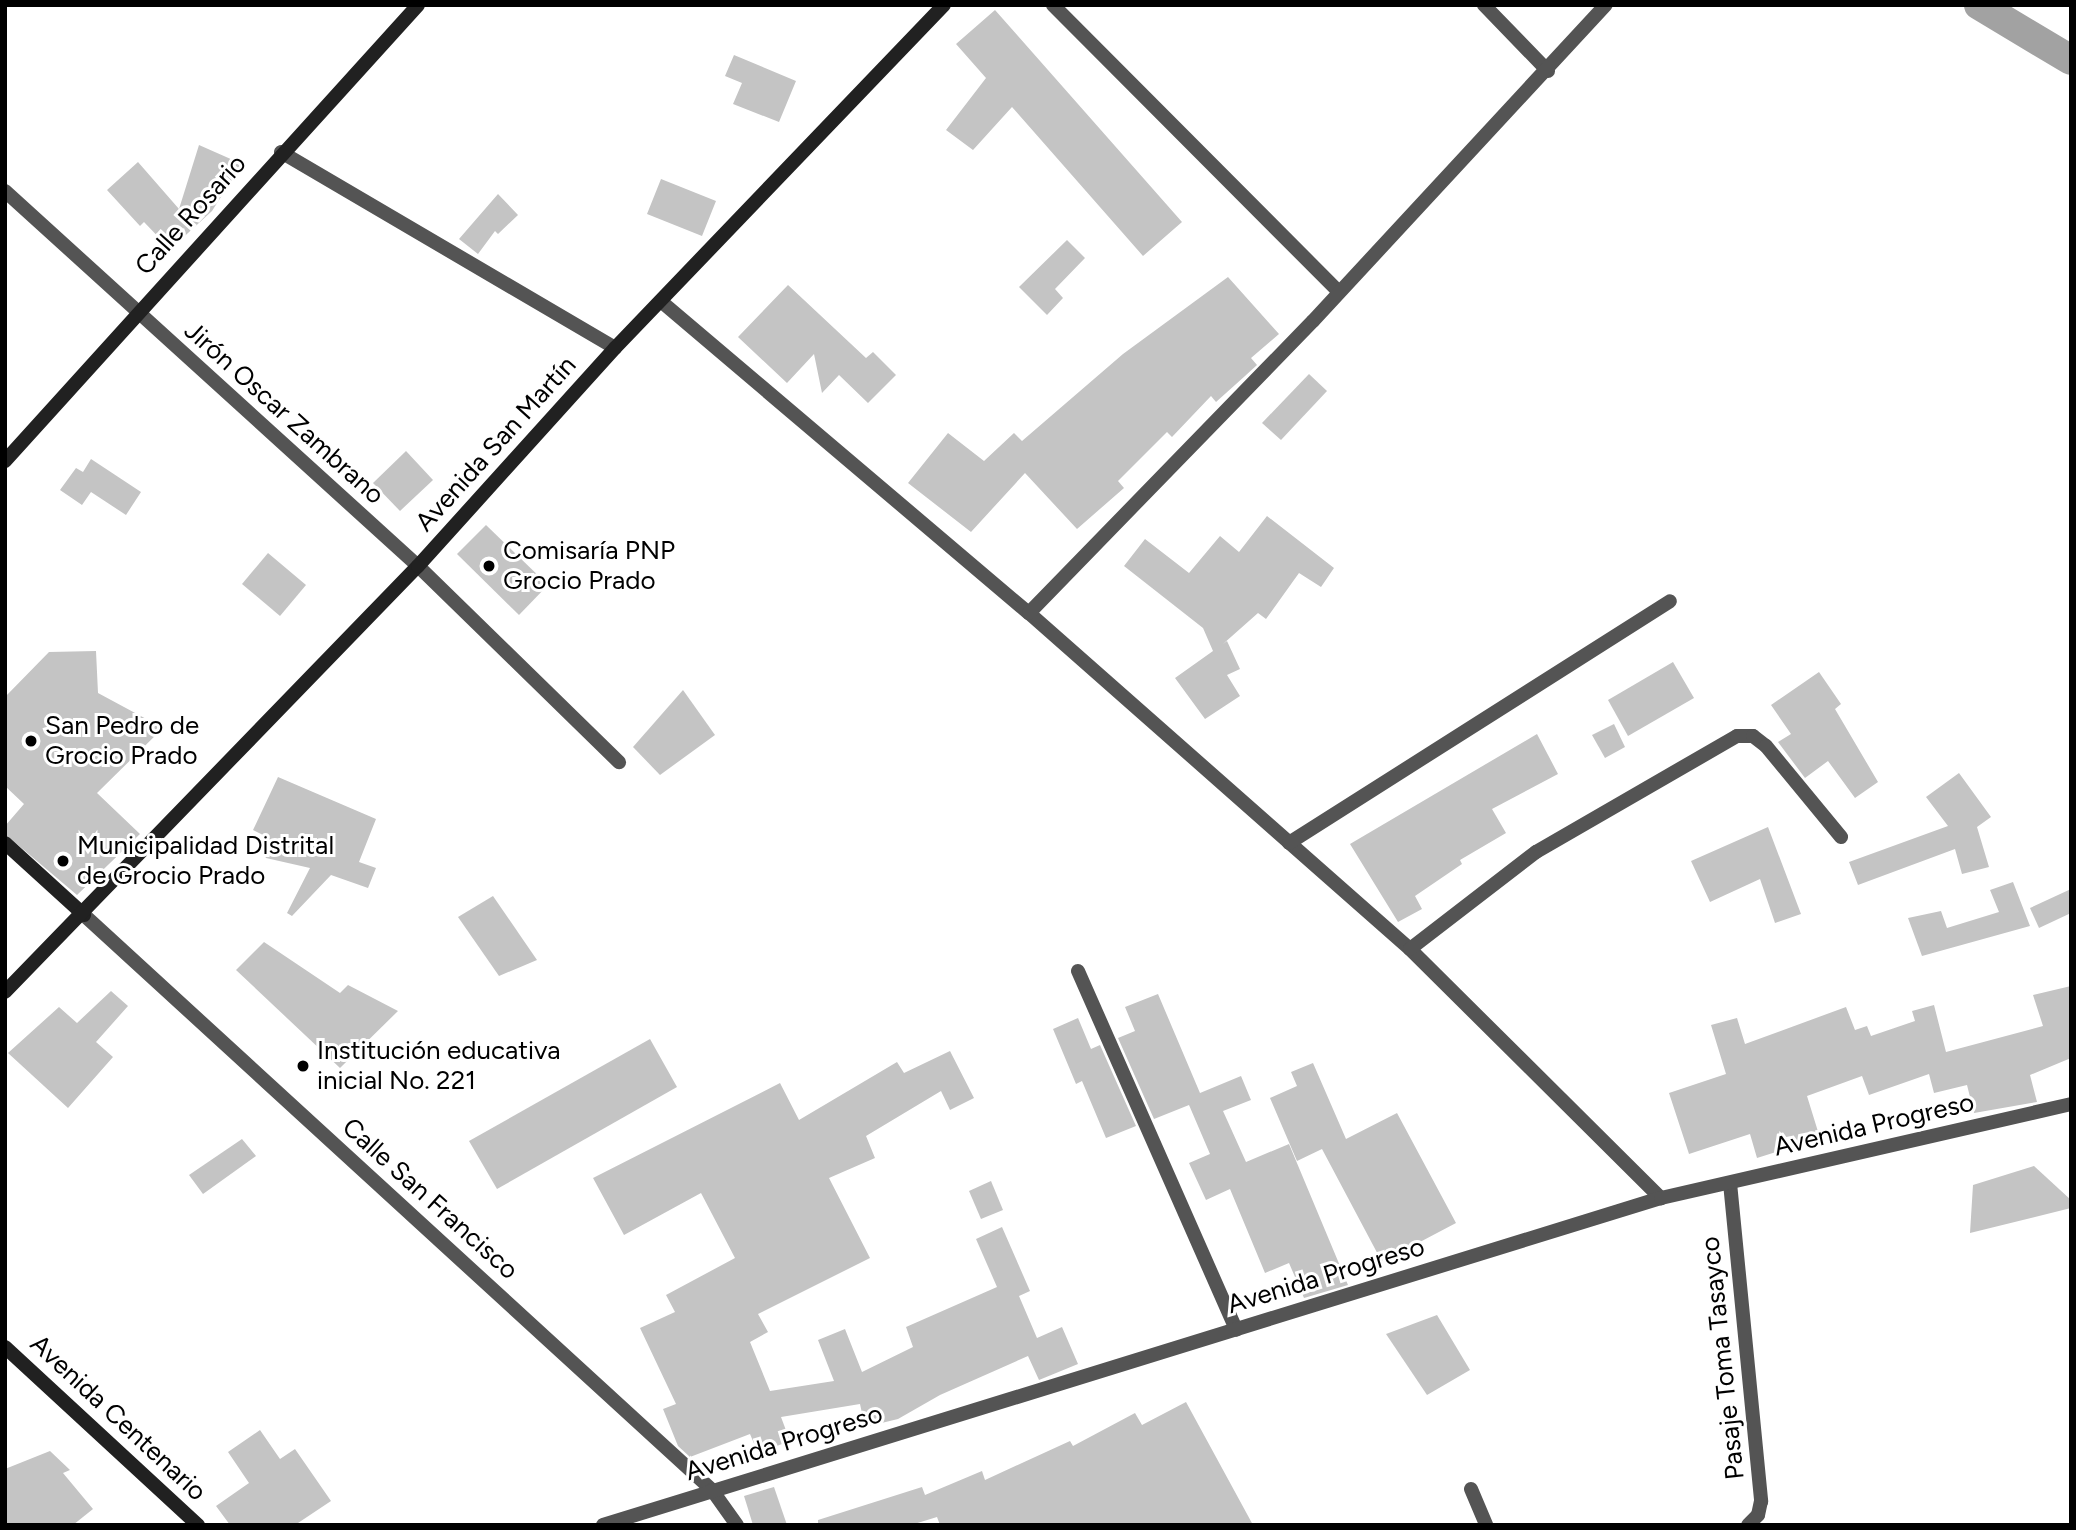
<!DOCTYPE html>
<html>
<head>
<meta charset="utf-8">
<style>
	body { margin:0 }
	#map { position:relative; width:2076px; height:1530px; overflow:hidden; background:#fff; font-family:Figtree,sans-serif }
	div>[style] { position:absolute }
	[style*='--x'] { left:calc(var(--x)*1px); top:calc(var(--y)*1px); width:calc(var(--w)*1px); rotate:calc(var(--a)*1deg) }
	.canal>* { height:30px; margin:-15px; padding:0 15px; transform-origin:15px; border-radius:15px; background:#a2a2a2 }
	.building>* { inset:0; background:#c4c4c4 }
	.street>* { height:14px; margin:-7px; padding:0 7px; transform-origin:7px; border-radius:7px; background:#545454 }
	.secondary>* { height:14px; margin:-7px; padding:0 7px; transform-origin:7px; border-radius:7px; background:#212121 }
	.dots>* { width:19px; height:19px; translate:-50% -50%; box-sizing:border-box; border:4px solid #fff; border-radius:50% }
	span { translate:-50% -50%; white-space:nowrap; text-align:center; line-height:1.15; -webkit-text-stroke:6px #fff; paint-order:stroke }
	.street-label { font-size:26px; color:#000 }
	.poi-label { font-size:26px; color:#000 }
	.left { translate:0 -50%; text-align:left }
	.frame { position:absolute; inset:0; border:7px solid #000; pointer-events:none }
</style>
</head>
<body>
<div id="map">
	<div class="canal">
		<div style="--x:1979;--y:5;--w:107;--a:30.9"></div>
	</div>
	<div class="building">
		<div style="clip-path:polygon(995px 10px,1182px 222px,1143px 256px,1012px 107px,973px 150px,946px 130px,986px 78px,956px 44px)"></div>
		<div style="clip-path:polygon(734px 55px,796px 81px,779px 122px,733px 104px,742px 83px,725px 76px)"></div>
		<div style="clip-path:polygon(199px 145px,242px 164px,212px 211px,164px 255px,167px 246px,144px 222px,140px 226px,107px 190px,138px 162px,179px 209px)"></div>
		<div style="clip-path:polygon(661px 179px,716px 201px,702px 236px,647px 214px)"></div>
		<div style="clip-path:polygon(498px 194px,518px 215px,498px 234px,495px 231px,478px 254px,459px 239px)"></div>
		<div style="clip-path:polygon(1067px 240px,1085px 258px,1055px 289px,1063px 298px,1047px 315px,1019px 287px)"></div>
		<div style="clip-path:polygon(1228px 277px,1279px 334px,1251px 358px,1257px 365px,1245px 376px,1216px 402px,1211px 396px,1172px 437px,1167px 432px,1118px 481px,1124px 488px,1077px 529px,1025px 473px,971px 532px,908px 483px,948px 433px,984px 461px,1014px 433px,1022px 441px,1123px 354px)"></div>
		<div style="clip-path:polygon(788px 285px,866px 358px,873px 352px,896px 375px,868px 403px,839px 375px,822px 393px,814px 354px,787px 383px,738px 337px)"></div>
		<div style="clip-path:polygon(1309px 374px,1327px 391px,1281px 440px,1262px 423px)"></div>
		<div style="clip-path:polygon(406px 451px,433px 480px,400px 511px,373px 483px)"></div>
		<div style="clip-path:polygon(91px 459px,141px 492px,126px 515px,91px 492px,82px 505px,60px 490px,76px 468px,83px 472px)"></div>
		<div style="clip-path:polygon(1267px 516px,1334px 568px,1321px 587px,1299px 573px,1266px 619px,1258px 613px,1223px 644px,1227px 641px,1240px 669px,1227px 675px,1240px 696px,1205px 719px,1175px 678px,1213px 651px,1203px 628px,1124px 566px,1145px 539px,1189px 573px,1220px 536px,1239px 552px)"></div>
		<div style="clip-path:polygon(486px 525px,548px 585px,519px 615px,457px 554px)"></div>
		<div style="clip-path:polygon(268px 553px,306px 585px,280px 616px,242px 584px)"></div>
		<div style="clip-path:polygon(96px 651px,98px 693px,163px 728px,97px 793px,140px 834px,77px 895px,5px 834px,5px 826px,24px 804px,5px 786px,5px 697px,49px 652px)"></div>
		<div style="clip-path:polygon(1673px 662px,1694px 698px,1628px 736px,1608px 700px)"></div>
		<div style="clip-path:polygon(1819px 672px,1841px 704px,1835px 709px,1878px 782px,1855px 798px,1828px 761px,1805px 778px,1778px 742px,1791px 734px,1771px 705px)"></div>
		<div style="clip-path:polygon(683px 690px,715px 735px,660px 775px,633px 747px)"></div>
		<div style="clip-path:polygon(1614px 724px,1625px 747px,1605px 758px,1592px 735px)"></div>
		<div style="clip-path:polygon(1537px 734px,1558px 774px,1492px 809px,1506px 833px,1460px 860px,1462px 864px,1415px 896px,1422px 909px,1398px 922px,1350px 844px)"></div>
		<div style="clip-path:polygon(1959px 773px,1991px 817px,1977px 827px,1989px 867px,1962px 874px,1955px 849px,1858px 885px,1849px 862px,1948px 826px,1926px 797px)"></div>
		<div style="clip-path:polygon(278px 777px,376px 819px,359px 862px,376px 868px,368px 888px,331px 875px,292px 916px,287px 913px,310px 868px,266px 858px,261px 849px,269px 838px,253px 830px)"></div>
		<div style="clip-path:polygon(1768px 827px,1801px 914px,1775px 923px,1760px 879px,1710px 902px,1691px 861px)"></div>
		<div style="clip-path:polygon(2013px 882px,2030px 926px,1922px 956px,1908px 918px,1941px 911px,1947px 928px,1999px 912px,1990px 890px)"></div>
		<div style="clip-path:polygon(2071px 889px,2071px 913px,2039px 928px,2030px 908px)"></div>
		<div style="clip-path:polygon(493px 896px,537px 960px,499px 976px,458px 917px)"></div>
		<div style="clip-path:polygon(264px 942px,340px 993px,348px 985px,398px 1011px,340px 1068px,236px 970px)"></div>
		<div style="clip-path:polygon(2071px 986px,2071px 1058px,2030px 1075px,2037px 1102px,1974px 1113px,1967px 1085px,1934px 1093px,1929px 1074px,1869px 1095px,1862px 1076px,1807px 1096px,1820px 1138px,1757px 1158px,1750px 1134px,1689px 1154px,1669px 1093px,1726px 1074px,1711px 1025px,1737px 1018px,1745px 1044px,1846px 1007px,1855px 1030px,1867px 1026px,1871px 1036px,1915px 1021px,1912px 1011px,1934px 1005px,1946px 1052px,2043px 1026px,2033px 995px)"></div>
		<div style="clip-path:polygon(111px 991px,128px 1006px,96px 1042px,113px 1057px,68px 1108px,8px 1053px,59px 1007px,77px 1023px)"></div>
		<div style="clip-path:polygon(1158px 994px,1200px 1093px,1241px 1076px,1251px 1100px,1223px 1111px,1246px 1162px,1289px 1144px,1348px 1285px,1304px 1298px,1289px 1263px,1265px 1273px,1230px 1189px,1206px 1200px,1189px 1163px,1210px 1154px,1189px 1105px,1154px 1119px,1118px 1038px,1135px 1031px,1125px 1007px)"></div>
		<div style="clip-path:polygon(1078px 1018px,1091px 1049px,1100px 1045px,1136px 1126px,1106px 1138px,1082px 1081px,1076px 1084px,1053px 1029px)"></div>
		<div style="clip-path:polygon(650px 1039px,677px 1087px,497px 1189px,469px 1141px)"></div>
		<div style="clip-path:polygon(950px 1051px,974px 1098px,950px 1110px,941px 1091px,866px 1136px,875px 1158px,829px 1178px,870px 1258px,758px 1314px,768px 1332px,750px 1342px,770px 1391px,834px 1381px,818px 1340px,845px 1329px,862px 1372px,913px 1347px,906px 1327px,997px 1287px,976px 1239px,1002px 1227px,1030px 1291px,1019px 1296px,1037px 1338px,1062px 1327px,1078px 1364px,1039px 1380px,1028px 1356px,940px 1395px,898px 1419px,865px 1427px,860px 1404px,781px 1417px,790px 1441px,758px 1453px,750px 1434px,690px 1457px,678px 1446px,663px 1409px,676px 1404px,640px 1328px,675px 1312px,666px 1295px,735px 1258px,701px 1193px,624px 1235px,593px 1178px,780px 1083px,799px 1120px,897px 1062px,904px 1073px)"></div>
		<div style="clip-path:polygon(1313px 1063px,1346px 1139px,1397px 1113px,1456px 1223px,1382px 1262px,1322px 1149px,1297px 1161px,1270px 1098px,1297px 1086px,1291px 1072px)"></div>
		<div style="clip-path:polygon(242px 1139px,256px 1156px,203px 1194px,189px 1175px)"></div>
		<div style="clip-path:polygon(2034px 1166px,2071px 1200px,2071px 1208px,1970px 1233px,1973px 1185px)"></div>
		<div style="clip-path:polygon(991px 1181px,1003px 1210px,981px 1219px,969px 1191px)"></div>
		<div style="clip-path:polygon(1437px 1315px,1470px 1370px,1427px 1395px,1386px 1334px)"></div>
		<div style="clip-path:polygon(1186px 1402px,1253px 1525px,940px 1525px,937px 1517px,911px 1525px,818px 1525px,818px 1520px,922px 1487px,925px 1495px,982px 1471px,985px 1480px,1070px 1441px,1073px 1446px,1135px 1413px,1142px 1425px)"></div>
		<div style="clip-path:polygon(260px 1430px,280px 1459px,295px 1449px,331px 1501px,295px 1525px,230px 1525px,216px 1506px,249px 1483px,228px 1452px)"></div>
		<div style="clip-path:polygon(50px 1451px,70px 1470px,63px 1473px,93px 1509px,73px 1525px,5px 1525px,5px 1469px)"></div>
		<div style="clip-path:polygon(774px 1487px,787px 1525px,753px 1525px,744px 1496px)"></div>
	</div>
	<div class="street">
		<div style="--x:1053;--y:5;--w:405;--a:45.1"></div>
		<div style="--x:1484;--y:5;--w:92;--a:45.9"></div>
		<div style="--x:281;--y:152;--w:387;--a:30.4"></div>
		<div style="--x:5;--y:191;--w:558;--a:42.24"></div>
		<div style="--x:418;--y:566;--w:281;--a:44.3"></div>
		<div style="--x:663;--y:303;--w:480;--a:40.3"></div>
		<div style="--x:1029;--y:613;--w:508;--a:41.41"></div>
		<div style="--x:1410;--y:949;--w:354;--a:44.8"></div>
		<div style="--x:1029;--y:613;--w:407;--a:-45.8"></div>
		<div style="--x:1313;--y:321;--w:431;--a:-47.2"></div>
		<div style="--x:1289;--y:843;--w:451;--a:-32.4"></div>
		<div style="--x:84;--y:915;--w:851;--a:42.48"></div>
		<div style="--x:712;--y:1490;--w:43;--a:54.5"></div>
		<div style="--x:1410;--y:949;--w:159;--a:-37.6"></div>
		<div style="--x:1536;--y:852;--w:232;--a:-30"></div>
		<div style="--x:1737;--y:736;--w:16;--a:0"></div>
		<div style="--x:1753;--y:736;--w:16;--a:38"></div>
		<div style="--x:1766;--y:746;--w:118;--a:50.5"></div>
		<div style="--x:1078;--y:971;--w:392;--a:66.2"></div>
		<div style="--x:1730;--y:1183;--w:320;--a:84.4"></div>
		<div style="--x:1761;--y:1501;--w:14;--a:102"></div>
		<div style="--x:1758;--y:1515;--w:14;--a:135"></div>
		<div style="--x:1471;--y:1489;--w:39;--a:67"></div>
		<div style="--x:603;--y:1525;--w:1107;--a:-17.18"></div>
		<div style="--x:1661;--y:1198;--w:421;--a:-12.9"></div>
	</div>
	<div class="secondary">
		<div style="--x:5;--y:461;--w:615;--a:-47.83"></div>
		<div style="--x:5;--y:843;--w:107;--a:42.3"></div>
		<div style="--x:5;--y:992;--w:593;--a:-45.89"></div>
		<div style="--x:418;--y:566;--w:294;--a:-47.9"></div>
		<div style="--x:615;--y:348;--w:475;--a:-46.2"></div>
		<div style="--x:5;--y:1347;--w:263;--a:42.7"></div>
	</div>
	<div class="dots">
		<div style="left:489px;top:566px;background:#000"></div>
		<div style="left:31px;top:741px;background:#000"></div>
		<div style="left:63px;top:861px;background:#000"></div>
		<div style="left:303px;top:1066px;background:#000"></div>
	</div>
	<div class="street-label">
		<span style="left:191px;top:215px;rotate:-48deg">Calle Rosario</span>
		<span style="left:284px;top:413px;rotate:42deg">Jirón Oscar Zambrano</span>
		<span style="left:496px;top:444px;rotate:-48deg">Avenida San Martín</span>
		<span style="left:1874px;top:1125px;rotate:-13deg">Avenida Progreso</span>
		<span style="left:430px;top:1199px;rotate:42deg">Calle San Francisco</span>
		<span style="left:1326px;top:1276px;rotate:-17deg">Avenida Progreso</span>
		<span style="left:1723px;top:1358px;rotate:-96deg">Pasaje Toma Tasayco</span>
		<span style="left:118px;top:1418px;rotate:43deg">Avenida Centenario</span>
		<span style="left:784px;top:1443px;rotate:-17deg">Avenida Progreso</span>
	</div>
	<div class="poi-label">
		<span class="left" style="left:503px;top:566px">Comisaría PNP<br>Grocio Prado</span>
		<span class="left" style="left:45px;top:741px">San Pedro de<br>Grocio Prado</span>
		<span class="left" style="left:77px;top:861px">Municipalidad Distrital<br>de Grocio Prado</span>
		<span class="left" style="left:317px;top:1066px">Institución educativa<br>inicial No. 221</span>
	</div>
	<div class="frame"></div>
</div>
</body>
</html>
